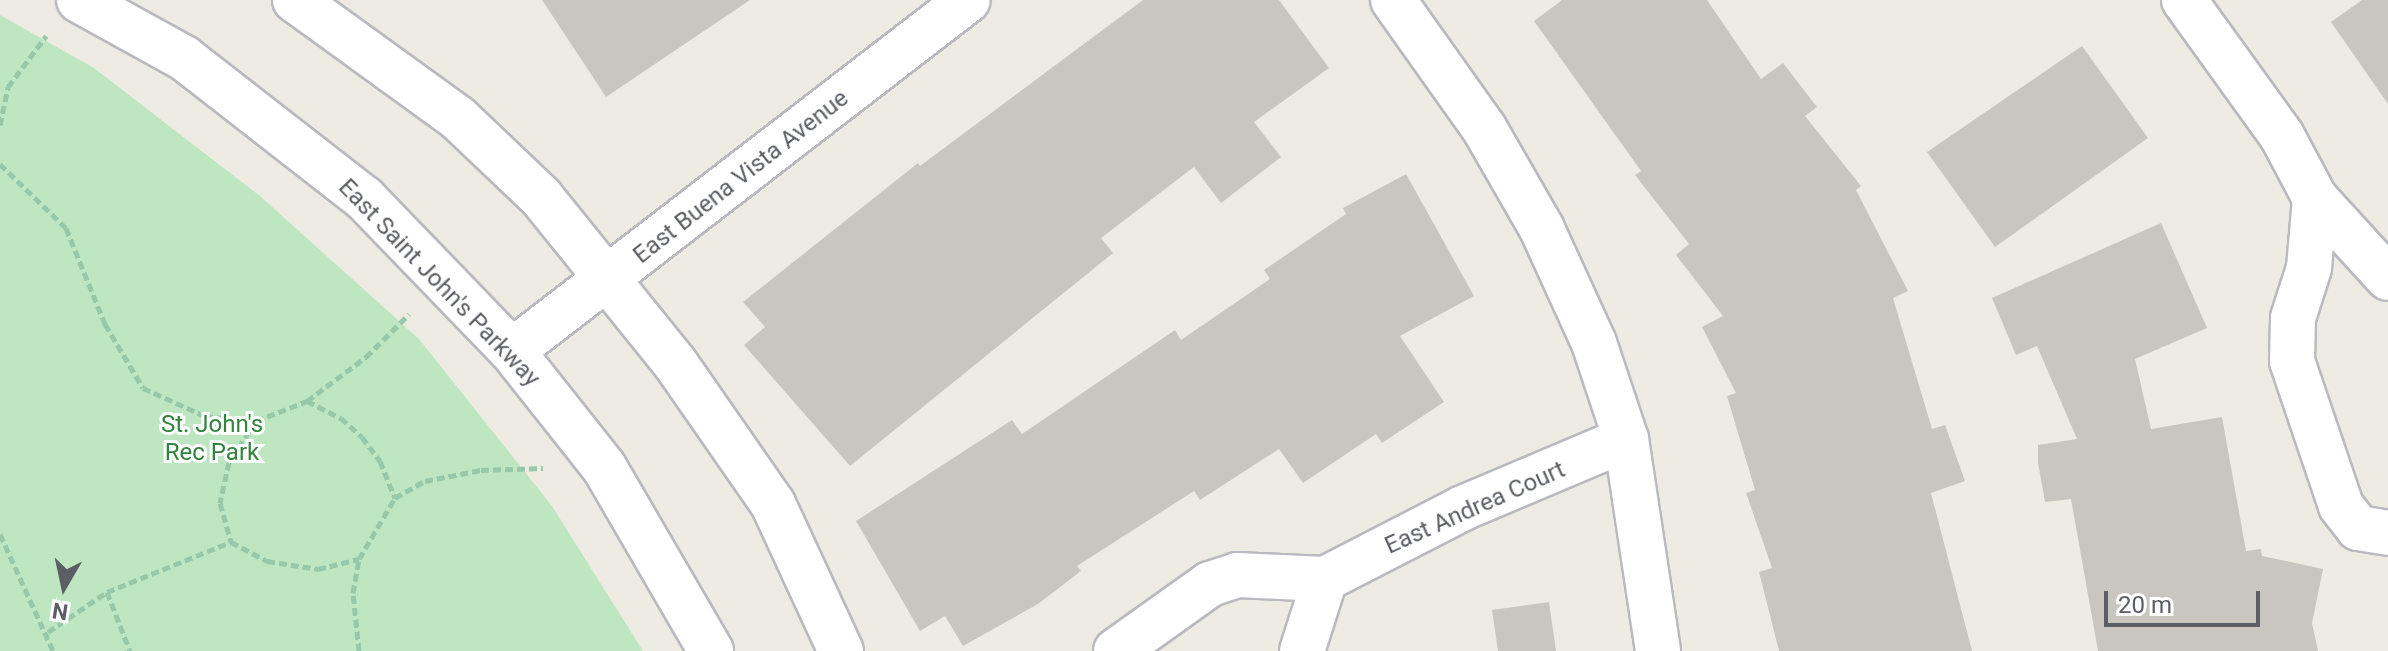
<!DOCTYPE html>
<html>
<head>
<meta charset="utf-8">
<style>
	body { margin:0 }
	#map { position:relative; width:2388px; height:651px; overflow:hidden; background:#eeece2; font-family:Roboto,sans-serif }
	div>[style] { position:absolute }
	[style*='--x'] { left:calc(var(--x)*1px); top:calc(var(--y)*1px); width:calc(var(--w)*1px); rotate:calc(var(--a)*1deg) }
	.green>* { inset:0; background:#bee7c1 }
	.building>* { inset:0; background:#c9c6bf }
	.path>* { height:5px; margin-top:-2.5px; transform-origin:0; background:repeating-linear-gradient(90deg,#96c8a9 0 8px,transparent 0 12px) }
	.roads { filter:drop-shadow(2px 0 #b8babf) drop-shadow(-2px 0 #b8babf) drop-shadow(0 2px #b8babf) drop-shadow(0 -2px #b8babf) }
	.minor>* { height:44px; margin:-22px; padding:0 22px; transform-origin:22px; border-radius:22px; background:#fff }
	.secondary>* { height:44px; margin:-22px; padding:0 22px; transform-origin:22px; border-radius:22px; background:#fff }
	span { translate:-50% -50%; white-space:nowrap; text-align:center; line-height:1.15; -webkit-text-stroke:6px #fff; paint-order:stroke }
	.street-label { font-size:24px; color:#5b5e64 }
	.park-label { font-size:24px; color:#31843c }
	.north { position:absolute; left:24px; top:547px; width:80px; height:80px; -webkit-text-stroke:6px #fff; paint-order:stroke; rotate:189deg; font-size:22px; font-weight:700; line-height:32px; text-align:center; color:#5b5e64 }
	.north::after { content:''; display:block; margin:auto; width:28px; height:36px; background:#5b5e64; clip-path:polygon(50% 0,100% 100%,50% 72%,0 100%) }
	.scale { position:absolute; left:2104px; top:591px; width:156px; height:36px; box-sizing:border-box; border:4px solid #5b5e64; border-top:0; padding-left:10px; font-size:24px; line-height:28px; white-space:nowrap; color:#5b5e64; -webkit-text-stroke:6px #fff; paint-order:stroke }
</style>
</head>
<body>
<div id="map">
	<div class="green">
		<div style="clip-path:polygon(0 15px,94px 68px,260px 196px,419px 339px,552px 506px,643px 651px,0 651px)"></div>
	</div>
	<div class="building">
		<div style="clip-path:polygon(542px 0,750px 0,606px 97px)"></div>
		<div style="clip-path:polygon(1143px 0,1279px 0,1329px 68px,1254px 122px,1281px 157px,1221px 203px,1194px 167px,1101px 238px,1113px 253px,850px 466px,744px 345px,765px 327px,743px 302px,918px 163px,920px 166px)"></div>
		<div style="clip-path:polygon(1562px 0,1707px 0,1761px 79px,1783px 63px,1817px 107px,1805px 116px,1861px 186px,1856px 190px,1908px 291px,1893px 298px,1932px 429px,1945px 425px,1965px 481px,1931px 493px,1972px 651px,1779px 651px,1759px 572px,1772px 568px,1746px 493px,1755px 490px,1727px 396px,1736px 393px,1702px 327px,1723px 316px,1676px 255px,1689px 244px,1635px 175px,1641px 171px,1534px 21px)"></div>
		<div style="clip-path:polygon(2362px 0,2388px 0,2388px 104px,2331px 22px)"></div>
		<div style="clip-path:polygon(2082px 46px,2148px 138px,1995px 247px,1927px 152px)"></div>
		<div style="clip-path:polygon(1406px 174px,1474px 296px,1400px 336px,1444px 402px,1382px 443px,1376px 434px,1303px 483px,1279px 449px,1200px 500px,1194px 491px,1077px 566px,1081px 571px,1038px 604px,963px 646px,945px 616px,920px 631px,856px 521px,1012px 420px,1022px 434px,1175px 330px,1181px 340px,1270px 279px,1264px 270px,1346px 214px,1343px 208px)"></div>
		<div style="clip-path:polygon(2161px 223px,2207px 328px,2135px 359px,2151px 429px,2222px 417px,2246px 551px,2261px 549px,2262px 556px,2323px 569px,2312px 623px,2318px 651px,2098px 651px,2071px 499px,2045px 502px,2038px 463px,2038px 445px,2077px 439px,2037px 346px,2016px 355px,1992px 298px)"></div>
		<div style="clip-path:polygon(1549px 602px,1556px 651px,1498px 651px,1492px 610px)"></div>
	</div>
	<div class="path">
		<div style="--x:0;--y:125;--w:39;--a:-78"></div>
		<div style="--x:8;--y:87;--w:64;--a:-53.3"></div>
		<div style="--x:0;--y:164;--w:92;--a:44.1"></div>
		<div style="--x:66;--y:228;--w:104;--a:67.9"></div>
		<div style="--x:105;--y:324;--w:74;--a:59.3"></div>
		<div style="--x:143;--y:388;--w:68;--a:24.3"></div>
		<div style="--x:205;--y:416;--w:51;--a:5.6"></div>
		<div style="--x:256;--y:421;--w:55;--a:-21.4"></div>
		<div style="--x:307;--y:401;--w:74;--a:-36.7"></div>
		<div style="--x:366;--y:357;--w:61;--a:-45"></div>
		<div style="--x:307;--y:401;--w:38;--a:27"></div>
		<div style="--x:341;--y:418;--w:28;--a:42"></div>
		<div style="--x:362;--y:437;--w:30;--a:53"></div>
		<div style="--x:380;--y:461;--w:40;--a:68"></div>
		<div style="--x:256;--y:421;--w:49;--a:123.4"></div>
		<div style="--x:229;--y:462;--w:42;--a:102.4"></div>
		<div style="--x:220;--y:503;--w:41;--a:74.2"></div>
		<div style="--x:231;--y:542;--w:41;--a:27.8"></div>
		<div style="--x:267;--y:561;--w:52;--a:8.9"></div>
		<div style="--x:318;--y:569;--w:42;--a:-13.7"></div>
		<div style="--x:0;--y:534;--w:128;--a:65.6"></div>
		<div style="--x:107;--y:592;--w:63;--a:68.7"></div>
		<div style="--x:48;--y:632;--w:71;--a:-34.1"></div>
		<div style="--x:107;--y:592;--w:134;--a:-22"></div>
		<div style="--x:359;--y:651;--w:58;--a:-95.9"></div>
		<div style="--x:353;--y:593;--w:35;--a:-80"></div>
		<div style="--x:359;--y:559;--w:71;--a:-59.5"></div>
		<div style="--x:395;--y:498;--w:34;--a:-30"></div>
		<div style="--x:425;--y:481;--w:57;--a:-11.1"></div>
		<div style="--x:481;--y:470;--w:62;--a:-1.8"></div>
	</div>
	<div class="roads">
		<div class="minor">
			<div style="--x:1393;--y:0;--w:157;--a:54.6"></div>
			<div style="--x:1484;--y:128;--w:116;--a:60.1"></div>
			<div style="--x:1542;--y:229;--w:125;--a:65.5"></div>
			<div style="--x:1594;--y:343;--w:101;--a:71.6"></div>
			<div style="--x:1626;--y:439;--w:214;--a:81.4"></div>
			<div style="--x:2184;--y:0;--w:168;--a:54.2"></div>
			<div style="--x:2282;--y:136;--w:70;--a:62"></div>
			<div style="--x:2315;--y:198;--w:108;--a:47.6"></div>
			<div style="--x:2315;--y:198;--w:70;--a:94.9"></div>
			<div style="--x:2309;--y:268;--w:52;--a:107.7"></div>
			<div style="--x:2293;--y:318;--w:43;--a:91.3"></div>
			<div style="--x:2292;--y:361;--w:153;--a:71.3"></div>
			<div style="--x:2341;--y:506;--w:28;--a:52"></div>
			<div style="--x:2358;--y:528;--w:30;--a:9"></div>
			<div style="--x:512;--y:351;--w:575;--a:-37.59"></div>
			<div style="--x:1116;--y:651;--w:115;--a:-35.5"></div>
			<div style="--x:1210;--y:584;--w:28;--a:-18"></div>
			<div style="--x:1237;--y:575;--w:88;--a:2.6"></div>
			<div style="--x:1325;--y:579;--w:155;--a:-27.2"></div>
			<div style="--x:1463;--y:508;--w:177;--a:-22.9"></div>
			<div style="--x:1302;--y:651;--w:76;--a:-72.3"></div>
		</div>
		<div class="secondary">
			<div style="--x:79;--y:0;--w:120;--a:28.9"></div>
			<div style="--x:184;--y:58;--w:228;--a:37.9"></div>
			<div style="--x:364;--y:198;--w:213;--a:46"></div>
			<div style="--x:512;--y:351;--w:148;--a:51.6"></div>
			<div style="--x:604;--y:467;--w:213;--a:59.8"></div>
			<div style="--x:295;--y:0;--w:201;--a:35.9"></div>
			<div style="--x:458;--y:118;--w:115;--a:43.6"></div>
			<div style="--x:541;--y:197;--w:213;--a:51.1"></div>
			<div style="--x:675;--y:363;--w:172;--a:55.2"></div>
			<div style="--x:773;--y:504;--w:162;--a:65.2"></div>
		</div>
	</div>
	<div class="street-label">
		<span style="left:741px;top:177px;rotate:-38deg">East Buena Vista Avenue</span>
		<span style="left:439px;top:283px;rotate:46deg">East Saint John's Parkway</span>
		<span style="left:1475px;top:508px;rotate:-24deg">East Andrea Court</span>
	</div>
	<div class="park-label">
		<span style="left:212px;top:439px">St. John's<br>Rec Park</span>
	</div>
	<div class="north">N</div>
	<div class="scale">20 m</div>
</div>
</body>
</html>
